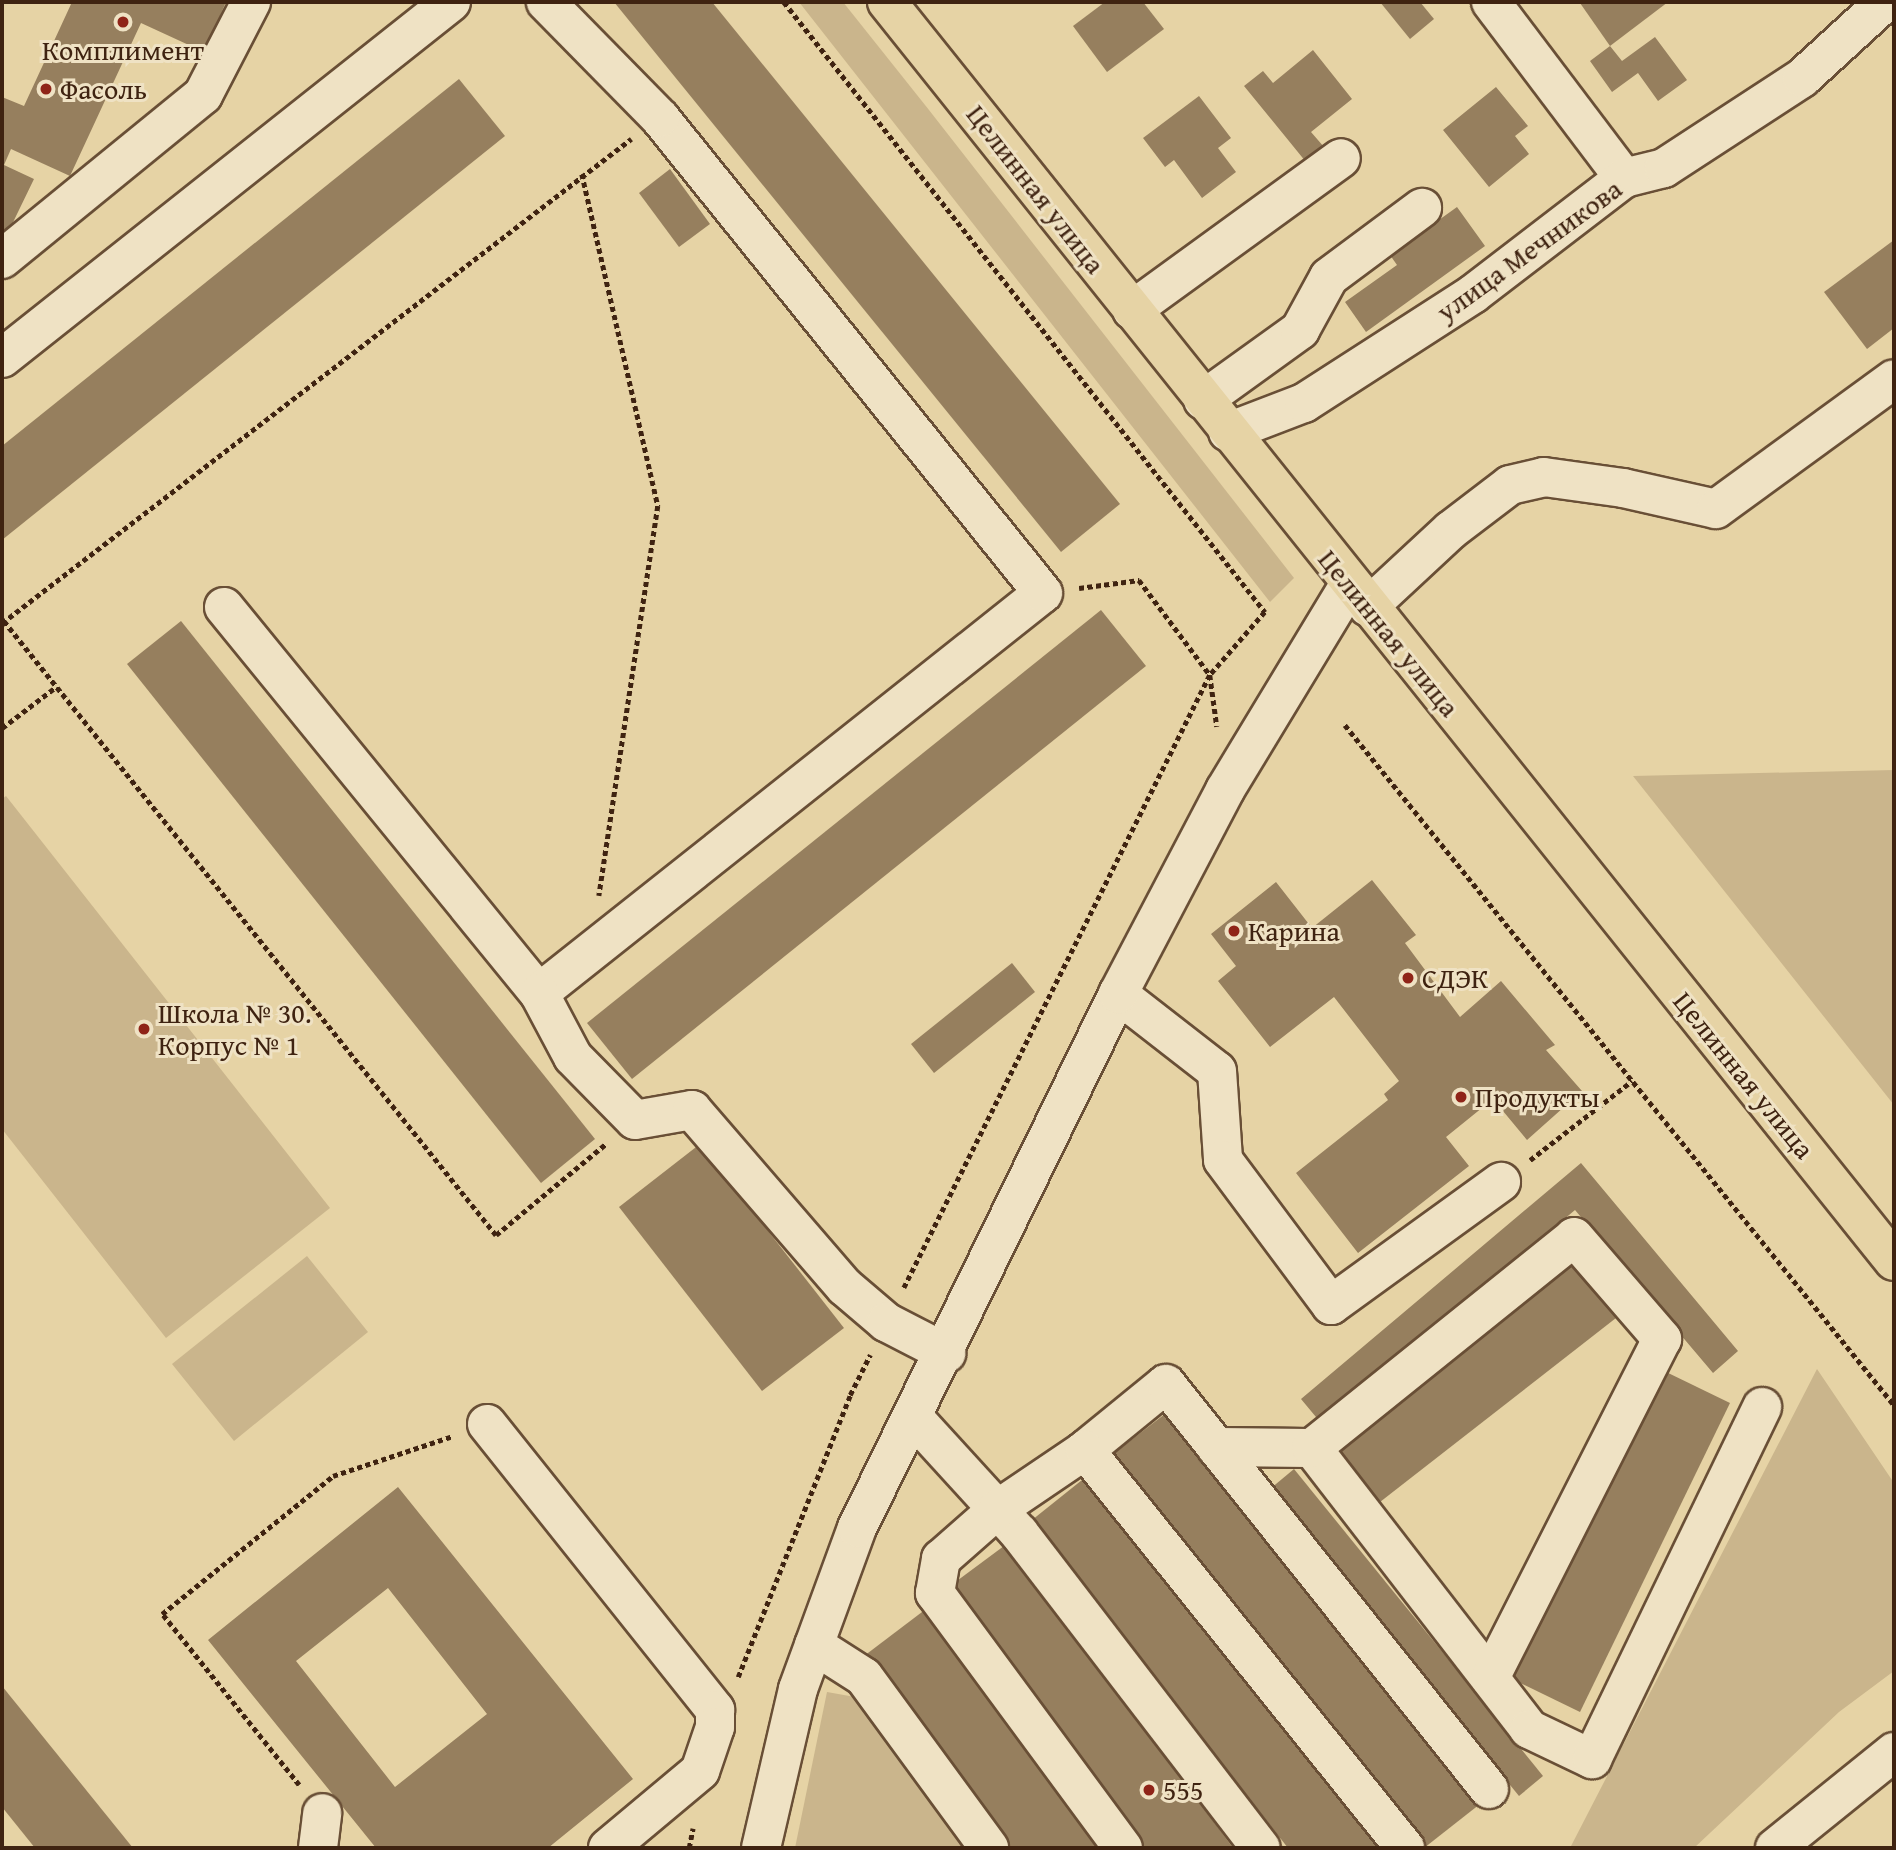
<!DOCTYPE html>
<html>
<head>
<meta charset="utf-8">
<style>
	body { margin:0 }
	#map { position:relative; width:1896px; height:1850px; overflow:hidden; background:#e6d3a5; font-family:"Gentium Book Plus",serif }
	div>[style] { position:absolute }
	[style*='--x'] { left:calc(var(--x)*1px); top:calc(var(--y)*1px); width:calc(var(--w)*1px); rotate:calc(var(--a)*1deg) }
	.green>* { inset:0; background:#cab58c }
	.building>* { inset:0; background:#967f5e }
	.path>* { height:4.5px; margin-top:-2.25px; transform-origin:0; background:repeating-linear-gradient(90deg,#3f2311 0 5px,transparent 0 8.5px) }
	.roads { filter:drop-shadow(2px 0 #694f36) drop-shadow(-2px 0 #694f36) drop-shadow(0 2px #694f36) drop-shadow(0 -2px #694f36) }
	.minor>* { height:38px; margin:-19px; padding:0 19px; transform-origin:19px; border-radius:19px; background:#efe2c4 }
	.major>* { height:38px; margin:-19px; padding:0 19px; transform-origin:19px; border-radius:19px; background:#e6d3a5 }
	.dots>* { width:19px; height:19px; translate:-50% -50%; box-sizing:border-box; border:4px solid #efe2c4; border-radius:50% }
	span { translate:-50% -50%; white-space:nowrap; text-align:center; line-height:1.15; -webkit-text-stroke:6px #efe2c4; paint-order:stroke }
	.poi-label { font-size:28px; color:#3f2311 }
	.left { translate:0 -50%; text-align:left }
	.street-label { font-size:28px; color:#3f2311 }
	.frame { position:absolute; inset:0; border:4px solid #3f2311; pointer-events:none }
</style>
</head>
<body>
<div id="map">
	<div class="green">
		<div style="clip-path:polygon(799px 2px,843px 2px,929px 110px,1294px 578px,1270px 602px)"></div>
		<div style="clip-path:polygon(1894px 770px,1894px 1105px,1633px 776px)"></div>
		<div style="clip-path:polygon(6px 796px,330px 1208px,166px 1338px,2px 1129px,2px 799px)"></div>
		<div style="clip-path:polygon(307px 1256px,368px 1332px,234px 1441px,172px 1364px)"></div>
		<div style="clip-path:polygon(1817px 1369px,1894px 1483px,1894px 1671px,1839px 1712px,1694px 1848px,1570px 1848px)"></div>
		<div style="clip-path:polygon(827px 1692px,855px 1697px,963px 1848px,795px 1848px)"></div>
	</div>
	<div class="building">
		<div style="clip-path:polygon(72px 2px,226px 2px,204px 52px,141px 23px,70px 176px,11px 149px,4px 165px,34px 179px,2px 245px,2px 97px,24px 106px)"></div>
		<div style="clip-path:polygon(614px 2px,712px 2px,1120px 504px,1061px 552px)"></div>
		<div style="clip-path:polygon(1105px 2px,1143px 2px,1164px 29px,1107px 72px,1073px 26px)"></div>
		<div style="clip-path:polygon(1380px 2px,1420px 2px,1434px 19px,1410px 39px)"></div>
		<div style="clip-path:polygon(1668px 2px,1610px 46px,1580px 3px,1582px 2px)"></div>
		<div style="clip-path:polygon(1655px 37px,1687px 80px,1658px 101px,1638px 73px,1612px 92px,1590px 61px,1610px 46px,1622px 61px)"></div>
		<div style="clip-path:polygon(1313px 50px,1352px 99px,1311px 132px,1324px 147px,1306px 162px,1244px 86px,1263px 71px,1273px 83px)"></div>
		<div style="clip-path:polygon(459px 79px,505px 136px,2px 540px,2px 446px)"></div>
		<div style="clip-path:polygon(1496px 87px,1528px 126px,1515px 136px,1529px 154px,1489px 187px,1443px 130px)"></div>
		<div style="clip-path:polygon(1199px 96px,1231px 138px,1218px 148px,1236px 172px,1202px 198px,1174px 160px,1165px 167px,1143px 138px)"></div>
		<div style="clip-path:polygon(670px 169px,710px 224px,679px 247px,639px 193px)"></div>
		<div style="clip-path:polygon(1457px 207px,1485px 246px,1366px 332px,1345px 302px,1397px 265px,1390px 255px)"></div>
		<div style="clip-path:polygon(1894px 240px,1894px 328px,1867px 349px,1824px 292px)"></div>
		<div style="clip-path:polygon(1101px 610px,1146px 666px,632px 1079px,587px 1023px)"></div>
		<div style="clip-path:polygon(181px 621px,595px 1139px,541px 1183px,127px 664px)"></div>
		<div style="clip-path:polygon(1372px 880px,1416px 935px,1405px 943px,1460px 1017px,1501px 981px,1555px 1045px,1546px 1050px,1582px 1091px,1527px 1140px,1493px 1099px,1446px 1137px,1469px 1166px,1358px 1253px,1296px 1173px,1388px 1100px,1384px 1094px,1399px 1081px,1334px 997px,1270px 1047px,1218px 981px,1236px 966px,1211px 934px,1276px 882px,1312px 928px)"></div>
		<div style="clip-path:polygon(1012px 963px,1035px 992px,934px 1073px,911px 1044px)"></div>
		<div style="clip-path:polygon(700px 1144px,844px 1328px,762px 1391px,619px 1207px)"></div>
		<div style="clip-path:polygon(1581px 1163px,1738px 1351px,1713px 1373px,1575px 1210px,1321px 1423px,1301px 1399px)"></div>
		<div style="clip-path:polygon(1574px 1264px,1616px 1318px,1380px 1502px,1337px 1447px)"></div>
		<div style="clip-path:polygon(1662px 1370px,1730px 1403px,1580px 1712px,1512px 1679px)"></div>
		<div style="clip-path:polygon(1170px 1410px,1480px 1804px,1424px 1848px,1112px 1455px)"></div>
		<div style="clip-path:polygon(1294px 1469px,1543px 1776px,1519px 1796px,1270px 1489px)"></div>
		<div style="clip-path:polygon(1092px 1472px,1386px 1848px,1288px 1848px,1032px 1520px)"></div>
		<div style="clip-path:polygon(evenodd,398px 1487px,633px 1779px,548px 1848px,376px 1848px,208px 1640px,398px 1487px,388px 1588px,487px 1714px,395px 1787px,296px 1661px,388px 1588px)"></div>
		<div style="clip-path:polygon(1008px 1543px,1233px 1848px,1137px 1848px,946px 1589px)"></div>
		<div style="clip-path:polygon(926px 1609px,1106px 1848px,1009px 1848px,864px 1656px)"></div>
		<div style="clip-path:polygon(2px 1686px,133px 1848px,35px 1848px,2px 1807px)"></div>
	</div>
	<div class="path">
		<div style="--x:784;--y:2;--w:777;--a:51.74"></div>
		<div style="--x:1265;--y:612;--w:84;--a:131.1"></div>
		<div style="--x:1210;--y:675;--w:685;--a:116.53"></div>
		<div style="--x:582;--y:174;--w:341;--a:77.1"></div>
		<div style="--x:658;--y:506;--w:394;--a:98.6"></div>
		<div style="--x:1079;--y:588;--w:61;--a:-7.6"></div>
		<div style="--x:1139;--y:580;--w:119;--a:53.2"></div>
		<div style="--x:1210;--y:675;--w:52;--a:82.3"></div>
		<div style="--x:4;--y:621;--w:787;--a:51.29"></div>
		<div style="--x:496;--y:1235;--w:144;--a:-39.7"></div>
		<div style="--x:2;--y:623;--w:794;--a:-37.58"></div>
		<div style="--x:1345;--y:725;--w:874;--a:51.08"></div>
		<div style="--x:2;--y:728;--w:68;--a:-37.2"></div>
		<div style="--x:1530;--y:1160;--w:129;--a:-37.8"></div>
		<div style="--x:738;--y:1677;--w:303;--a:-68.3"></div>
		<div style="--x:850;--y:1395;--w:45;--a:-63.4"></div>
		<div style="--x:299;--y:1785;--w:219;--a:-128.7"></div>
		<div style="--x:162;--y:1614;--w:220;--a:-38.9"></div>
		<div style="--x:333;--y:1476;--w:126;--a:-18.4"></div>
		<div style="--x:689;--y:1848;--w:20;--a:-79"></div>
	</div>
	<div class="roads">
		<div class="minor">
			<div style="--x:1491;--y:2;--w:221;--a:52.9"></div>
			<div style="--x:2;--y:259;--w:259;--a:-39.2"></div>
			<div style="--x:203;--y:95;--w:105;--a:-62.7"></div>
			<div style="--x:1132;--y:310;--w:258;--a:-36"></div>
			<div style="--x:2;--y:358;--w:573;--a:-38.41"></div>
			<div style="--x:1203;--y:400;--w:120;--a:-35.8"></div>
			<div style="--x:1300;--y:330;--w:60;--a:-61.3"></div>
			<div style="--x:1329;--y:277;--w:116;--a:-36.6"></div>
			<div style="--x:1228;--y:432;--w:81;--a:-20.9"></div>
			<div style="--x:1304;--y:403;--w:201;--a:-32.8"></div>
			<div style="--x:1473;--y:294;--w:190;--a:-37.5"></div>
			<div style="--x:1624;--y:178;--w:41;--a:-14"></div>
			<div style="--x:1664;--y:168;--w:165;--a:-33.1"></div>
			<div style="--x:1802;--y:78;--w:113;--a:-42.5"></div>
			<div style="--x:224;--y:607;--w:498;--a:50.8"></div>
			<div style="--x:539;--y:993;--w:643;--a:-38.44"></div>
			<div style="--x:1043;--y:593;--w:610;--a:-128.88"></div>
			<div style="--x:660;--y:118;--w:163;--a:-134.5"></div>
			<div style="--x:1368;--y:607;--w:113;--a:-42.9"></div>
			<div style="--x:1451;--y:530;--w:74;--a:-37.3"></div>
			<div style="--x:1510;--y:485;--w:35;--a:-13"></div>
			<div style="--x:1544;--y:477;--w:80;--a:7.9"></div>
			<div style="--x:1623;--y:488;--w:95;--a:12.7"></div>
			<div style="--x:1716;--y:509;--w:220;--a:-36.1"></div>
			<div style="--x:539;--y:993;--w:72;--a:62"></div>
			<div style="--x:573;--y:1057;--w:88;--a:45.5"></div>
			<div style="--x:635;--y:1120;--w:58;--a:-10"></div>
			<div style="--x:692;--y:1110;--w:234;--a:49.2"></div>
			<div style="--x:845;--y:1287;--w:54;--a:40.5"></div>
			<div style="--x:886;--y:1322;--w:68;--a:27.3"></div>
			<div style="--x:1118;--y:994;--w:125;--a:37.9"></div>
			<div style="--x:1217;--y:1071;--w:89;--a:86.1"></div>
			<div style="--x:1223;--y:1160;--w:181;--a:53.3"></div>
			<div style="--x:1331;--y:1305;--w:210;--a:-35.9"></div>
			<div style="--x:914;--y:1418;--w:156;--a:47.6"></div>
			<div style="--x:1019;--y:1533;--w:397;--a:52.5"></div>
			<div style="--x:487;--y:1424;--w:366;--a:51.4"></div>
			<div style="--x:715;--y:1710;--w:17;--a:90"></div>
			<div style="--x:715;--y:1727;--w:46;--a:108.8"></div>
			<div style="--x:700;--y:1771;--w:120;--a:140.1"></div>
			<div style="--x:1216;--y:1447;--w:96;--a:0.6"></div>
			<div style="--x:1312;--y:1448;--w:355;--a:52.3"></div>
			<div style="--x:1529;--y:1729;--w:70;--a:25.5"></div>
			<div style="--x:1592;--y:1759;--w:391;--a:-64.2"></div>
			<div style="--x:1312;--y:1448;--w:336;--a:-38.8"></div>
			<div style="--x:1574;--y:1237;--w:135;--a:49.2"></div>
			<div style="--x:1662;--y:1339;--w:380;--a:116.9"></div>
			<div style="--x:1085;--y:1450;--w:104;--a:-39.2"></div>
			<div style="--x:1166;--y:1384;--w:518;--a:51.43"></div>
			<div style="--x:814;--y:1645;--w:59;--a:32.6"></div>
			<div style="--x:864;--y:1677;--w:212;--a:53.8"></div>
			<div style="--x:318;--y:1848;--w:35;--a:-83"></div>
			<div style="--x:761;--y:1848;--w:163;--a:-76.9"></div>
			<div style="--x:798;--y:1689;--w:171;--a:-69.9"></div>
			<div style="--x:857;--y:1528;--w:594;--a:-63.95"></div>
			<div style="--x:1118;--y:994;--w:230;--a:-62.3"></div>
			<div style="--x:1225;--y:790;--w:241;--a:-58.8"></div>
			<div style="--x:1123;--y:1848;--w:317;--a:-126.4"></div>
			<div style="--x:935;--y:1593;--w:35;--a:-80"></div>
			<div style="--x:941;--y:1559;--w:76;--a:-41.3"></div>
			<div style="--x:998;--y:1509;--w:105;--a:-34.1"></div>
			<div style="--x:1085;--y:1450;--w:511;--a:51.2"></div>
			<div style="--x:1775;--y:1848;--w:153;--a:-38.9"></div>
		</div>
		<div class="major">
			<div style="--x:887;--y:2;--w:1612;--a:51.35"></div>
		</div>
	</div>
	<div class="dots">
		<div style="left:123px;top:22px;background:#8f2418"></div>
		<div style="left:46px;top:89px;background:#8f2418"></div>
		<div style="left:1234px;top:931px;background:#8f2418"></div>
		<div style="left:1408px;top:978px;background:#8f2418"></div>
		<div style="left:144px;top:1029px;background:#8f2418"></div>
		<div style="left:1461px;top:1097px;background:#8f2418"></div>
		<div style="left:1149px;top:1790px;background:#8f2418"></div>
	</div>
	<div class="poi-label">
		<span style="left:123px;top:50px">Комплимент</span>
		<span class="left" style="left:60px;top:89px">Фасоль</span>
		<span class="left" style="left:1248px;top:931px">Карина</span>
		<span class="left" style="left:1422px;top:978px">СДЭК</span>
		<span class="left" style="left:158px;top:1029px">Школа № 30.<br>Корпус № 1</span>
		<span class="left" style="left:1475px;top:1097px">Продукты</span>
		<span class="left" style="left:1163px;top:1790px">555</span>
	</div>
	<div class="street-label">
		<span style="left:1036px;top:189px;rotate:52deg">Целинная улица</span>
		<span style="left:1529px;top:250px;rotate:-36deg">улица Мечникова</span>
		<span style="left:1389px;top:633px;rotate:51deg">Целинная улица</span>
		<span style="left:1744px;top:1075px;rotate:51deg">Целинная улица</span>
	</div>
	<div class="frame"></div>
</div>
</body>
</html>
